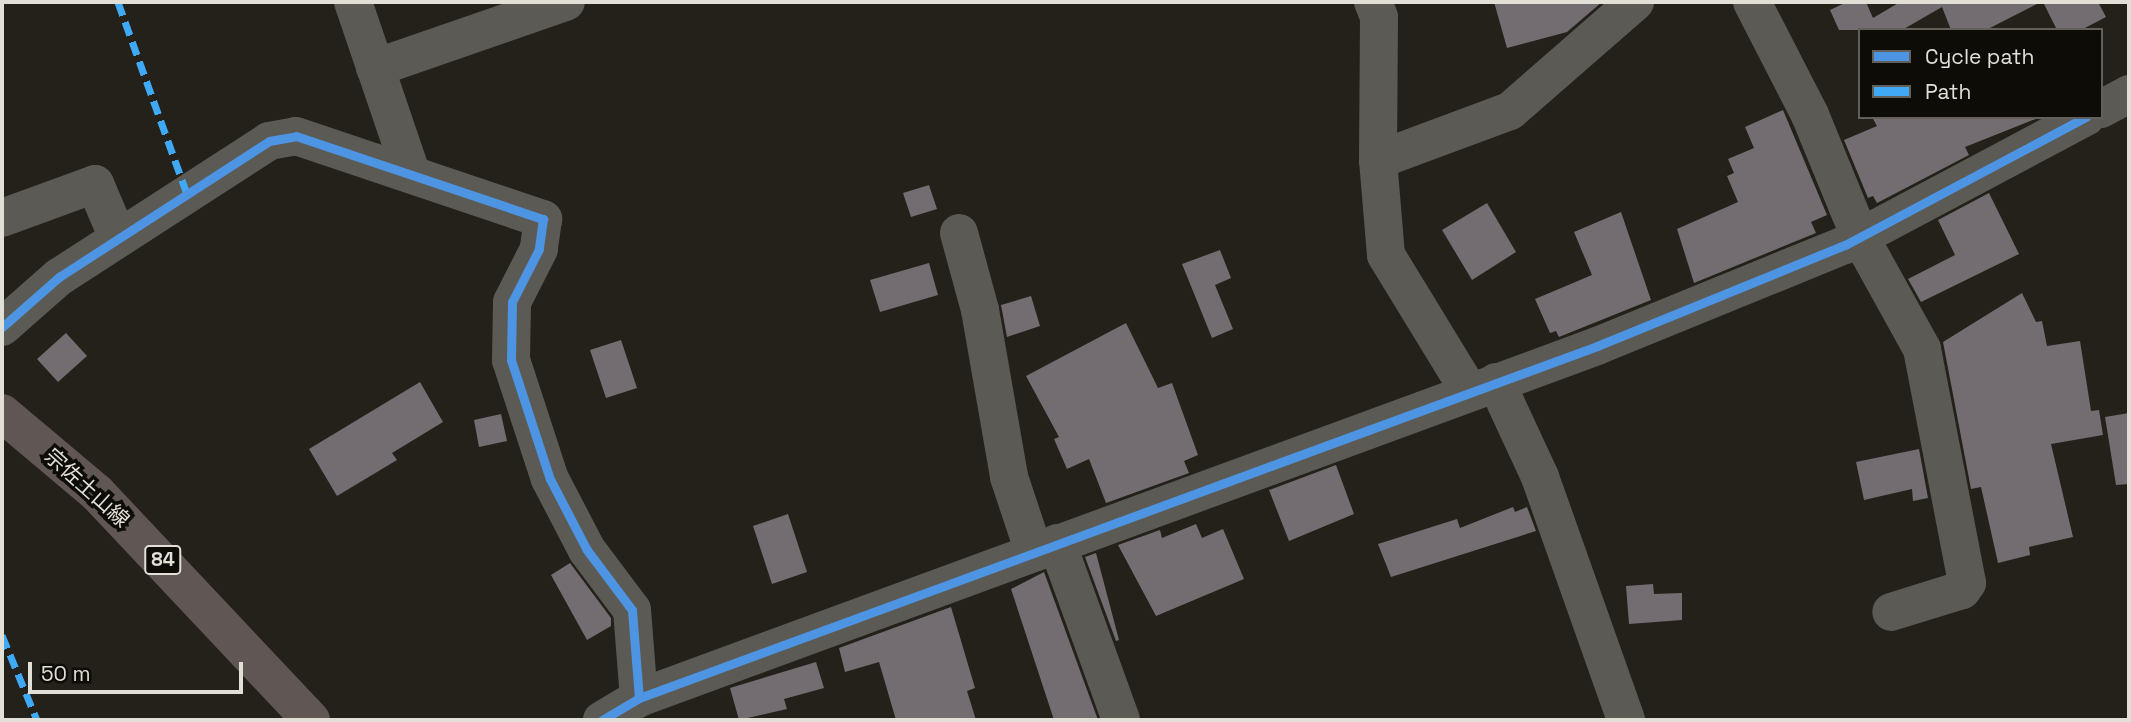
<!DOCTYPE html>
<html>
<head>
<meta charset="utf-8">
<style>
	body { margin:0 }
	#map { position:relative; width:2131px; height:722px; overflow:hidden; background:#232119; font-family:"Space Grotesk","Noto Sans JP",sans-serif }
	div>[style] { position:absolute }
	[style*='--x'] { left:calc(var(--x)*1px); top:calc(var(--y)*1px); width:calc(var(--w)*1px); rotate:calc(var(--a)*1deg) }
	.building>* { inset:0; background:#736d72 }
	.minor>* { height:38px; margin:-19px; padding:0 19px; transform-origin:19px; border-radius:19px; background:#5c5a54 }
	.major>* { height:38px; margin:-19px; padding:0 19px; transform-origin:19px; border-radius:19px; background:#605755 }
	.quiet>* { height:7px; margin-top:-3.5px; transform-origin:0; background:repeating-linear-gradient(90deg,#3fa9f5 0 14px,transparent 0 21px) }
	.cycleway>* { height:9px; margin:-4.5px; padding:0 4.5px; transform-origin:4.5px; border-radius:4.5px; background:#4d94e3 }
	span { translate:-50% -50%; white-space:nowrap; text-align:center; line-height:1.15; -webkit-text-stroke:7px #0e0c07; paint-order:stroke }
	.shield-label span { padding:2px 5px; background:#0e0c07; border:2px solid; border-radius:5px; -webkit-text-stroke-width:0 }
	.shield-label { font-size:19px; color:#e2dfd7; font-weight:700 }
	.street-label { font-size:21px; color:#e2dfd7 }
	.frame { position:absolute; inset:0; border:4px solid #e2dfd7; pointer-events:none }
	.legend { position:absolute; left:1858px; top:28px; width:245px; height:91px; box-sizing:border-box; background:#0e0c07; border:2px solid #63605a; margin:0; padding:9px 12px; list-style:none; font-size:21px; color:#e2dfd7 }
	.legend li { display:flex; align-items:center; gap:14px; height:35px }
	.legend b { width:35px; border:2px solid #63605a }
	.scale { position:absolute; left:28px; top:662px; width:215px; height:32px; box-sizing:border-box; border:4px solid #e2dfd7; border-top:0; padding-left:9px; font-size:21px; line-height:24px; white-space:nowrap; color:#e2dfd7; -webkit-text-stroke:5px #0e0c07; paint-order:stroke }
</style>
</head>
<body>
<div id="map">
	<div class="building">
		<div style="clip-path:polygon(1494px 2px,1602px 2px,1567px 32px,1507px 48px)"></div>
		<div style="clip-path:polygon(1847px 2px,1866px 2px,1873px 18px,1900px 2px,2041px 2px,1986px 30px,1951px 30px,1942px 7px,1902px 30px,1839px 30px,1830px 10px)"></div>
		<div style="clip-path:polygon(2043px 2px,2098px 2px,2106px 17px,2081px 30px,2057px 30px)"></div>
		<div style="clip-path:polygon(1783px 110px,1827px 215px,1811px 222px,1816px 233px,1694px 283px,1677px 229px,1738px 202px,1727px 176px,1734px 173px,1728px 159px,1754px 148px,1745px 127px)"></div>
		<div style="clip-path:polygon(1872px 117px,2038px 117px,2038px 118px,1965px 147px,1969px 155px,1877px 203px,1873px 196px,1868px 198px,1844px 140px,1877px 126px)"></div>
		<div style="clip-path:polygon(929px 185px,937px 209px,911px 217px,903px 193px)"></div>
		<div style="clip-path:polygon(1989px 193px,2019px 254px,1921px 302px,1908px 279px,1955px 255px,1938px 220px)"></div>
		<div style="clip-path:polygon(1487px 203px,1516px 252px,1472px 280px,1442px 230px)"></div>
		<div style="clip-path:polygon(1621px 212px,1651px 300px,1559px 337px,1556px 331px,1550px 333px,1535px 299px,1592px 275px,1574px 232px)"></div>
		<div style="clip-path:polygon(1220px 250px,1231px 278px,1215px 285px,1233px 329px,1212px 338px,1182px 264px)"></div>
		<div style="clip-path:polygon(929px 263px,938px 295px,880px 312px,870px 280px)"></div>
		<div style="clip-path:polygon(2022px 293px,2036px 322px,2042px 321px,2047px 346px,2080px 341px,2091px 411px,2099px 410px,2103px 435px,2051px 444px,2073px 537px,2029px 547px,2030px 555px,1998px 563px,1981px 487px,1971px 489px,1943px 342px)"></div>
		<div style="clip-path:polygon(1031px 296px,1040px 326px,1007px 337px,1001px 305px)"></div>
		<div style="clip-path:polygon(1126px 323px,1158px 388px,1172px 383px,1198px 455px,1184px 461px,1189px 473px,1106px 503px,1089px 459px,1067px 469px,1054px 439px,1059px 437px,1026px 376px)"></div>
		<div style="clip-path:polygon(66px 333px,87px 356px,58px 382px,37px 359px)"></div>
		<div style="clip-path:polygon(621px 340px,637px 388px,606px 398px,590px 350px)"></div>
		<div style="clip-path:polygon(420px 382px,443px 422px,392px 453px,397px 460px,337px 496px,309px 449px)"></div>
		<div style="clip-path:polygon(2129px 413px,2129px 484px,2116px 485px,2105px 417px)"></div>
		<div style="clip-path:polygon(501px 414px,507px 441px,479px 447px,474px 420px)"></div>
		<div style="clip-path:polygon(1919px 449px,1928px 498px,1913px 501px,1912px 489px,1864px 500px,1856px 462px)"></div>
		<div style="clip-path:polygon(1336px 465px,1354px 514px,1289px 541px,1269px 490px)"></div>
		<div style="clip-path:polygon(1513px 507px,1515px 512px,1527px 507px,1536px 531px,1391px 577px,1378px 544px,1457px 519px,1460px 528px)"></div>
		<div style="clip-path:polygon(788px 514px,807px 572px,772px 584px,753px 526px)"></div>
		<div style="clip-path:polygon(1196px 524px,1202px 538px,1223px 529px,1244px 579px,1156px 616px,1118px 545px,1160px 530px,1162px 538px)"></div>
		<div style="clip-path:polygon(1096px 553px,1119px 640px,1116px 641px,1085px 557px)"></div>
		<div style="clip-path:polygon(570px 563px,611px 618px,611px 626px,587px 640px,551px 575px)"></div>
		<div style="clip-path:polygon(1044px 572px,1098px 720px,1054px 720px,1011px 589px)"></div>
		<div style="clip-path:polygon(1653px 584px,1654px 594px,1682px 593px,1682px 620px,1629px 624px,1626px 586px)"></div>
		<div style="clip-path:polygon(951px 607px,975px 688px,967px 691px,976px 720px,896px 720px,879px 662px,845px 672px,839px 648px)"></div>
		<div style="clip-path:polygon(816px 662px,824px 688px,784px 699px,787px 709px,739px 720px,730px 688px)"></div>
	</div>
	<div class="minor">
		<div style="--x:353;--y:2;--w:180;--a:71.2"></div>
		<div style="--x:1373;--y:2;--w:16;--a:68"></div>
		<div style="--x:1379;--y:17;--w:143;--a:90.4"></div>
		<div style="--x:1378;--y:160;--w:95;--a:85.2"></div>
		<div style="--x:1386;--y:255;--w:159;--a:58.6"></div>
		<div style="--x:1752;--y:2;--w:127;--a:62.8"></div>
		<div style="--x:1810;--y:115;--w:132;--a:67.7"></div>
		<div style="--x:1860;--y:237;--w:128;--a:61"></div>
		<div style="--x:1922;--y:349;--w:238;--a:79.1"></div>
		<div style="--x:1967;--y:583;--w:9;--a:126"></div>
		<div style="--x:1962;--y:590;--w:74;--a:162.8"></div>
		<div style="--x:375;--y:68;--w:202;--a:-19.1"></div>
		<div style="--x:2101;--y:109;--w:32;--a:-28"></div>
		<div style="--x:1378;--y:160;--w:141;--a:-20.4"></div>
		<div style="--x:1510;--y:111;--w:166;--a:-41.1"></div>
		<div style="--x:2;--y:218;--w:99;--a:-20.1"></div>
		<div style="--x:95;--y:184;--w:59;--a:66.9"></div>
		<div style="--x:959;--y:233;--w:80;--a:74.7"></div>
		<div style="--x:980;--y:310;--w:169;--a:80.1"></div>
		<div style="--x:1009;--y:477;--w:79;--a:71.6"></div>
		<div style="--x:2;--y:327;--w:76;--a:-41.3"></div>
		<div style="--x:59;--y:277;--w:250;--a:-32.9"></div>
		<div style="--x:269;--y:141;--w:27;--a:-10"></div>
		<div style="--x:296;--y:136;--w:261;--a:18.6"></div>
		<div style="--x:543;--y:219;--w:30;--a:98"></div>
		<div style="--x:539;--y:249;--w:59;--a:117"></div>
		<div style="--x:512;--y:302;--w:58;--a:91"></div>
		<div style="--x:511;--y:360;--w:125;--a:71.9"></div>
		<div style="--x:550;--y:479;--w:80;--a:62.5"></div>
		<div style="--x:587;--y:550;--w:75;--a:53.1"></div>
		<div style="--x:632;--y:610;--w:88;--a:85.5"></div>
		<div style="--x:1496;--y:382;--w:105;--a:65.1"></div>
		<div style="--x:1540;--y:477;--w:258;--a:70.5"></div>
		<div style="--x:1057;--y:543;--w:188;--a:70.1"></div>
		<div style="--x:602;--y:720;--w:43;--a:-30.7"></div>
		<div style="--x:639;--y:698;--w:1021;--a:-20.17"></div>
		<div style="--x:1597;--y:346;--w:268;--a:-22.2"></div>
		<div style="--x:1845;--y:245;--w:273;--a:-28"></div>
	</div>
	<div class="major">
		<div style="--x:2;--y:413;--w:124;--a:40.1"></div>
		<div style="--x:97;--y:493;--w:312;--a:46.7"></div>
	</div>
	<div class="quiet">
		<div style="--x:118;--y:2;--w:204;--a:70.2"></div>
		<div style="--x:2;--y:635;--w:92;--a:67.6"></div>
	</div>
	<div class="cycleway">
		<div style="--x:2;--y:327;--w:76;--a:-41.3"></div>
		<div style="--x:59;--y:277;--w:250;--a:-32.9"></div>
		<div style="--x:269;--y:141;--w:27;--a:-10"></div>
		<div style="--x:296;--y:136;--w:261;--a:18.6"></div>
		<div style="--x:543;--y:219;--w:30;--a:98"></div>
		<div style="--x:539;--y:249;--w:59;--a:117"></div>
		<div style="--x:512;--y:302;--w:58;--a:91"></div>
		<div style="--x:511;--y:360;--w:125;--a:71.9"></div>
		<div style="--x:550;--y:479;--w:80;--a:62.5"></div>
		<div style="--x:587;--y:550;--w:75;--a:53.1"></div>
		<div style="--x:632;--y:610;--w:88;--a:85.5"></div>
		<div style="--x:602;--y:720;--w:43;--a:-30.7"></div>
		<div style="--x:639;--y:698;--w:1021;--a:-20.17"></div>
		<div style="--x:1597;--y:346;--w:268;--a:-22.2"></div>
		<div style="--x:1845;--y:245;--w:273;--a:-28"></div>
	</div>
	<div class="shield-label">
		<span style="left:163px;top:560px">84</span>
	</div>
	<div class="street-label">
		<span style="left:87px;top:488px;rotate:42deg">宗佐土山線</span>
	</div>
	<div class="frame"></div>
	<ul class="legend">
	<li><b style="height:9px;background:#4d94e3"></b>Cycle path</li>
	<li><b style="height:9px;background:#3fa9f5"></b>Path</li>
	</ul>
	<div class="scale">50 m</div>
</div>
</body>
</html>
